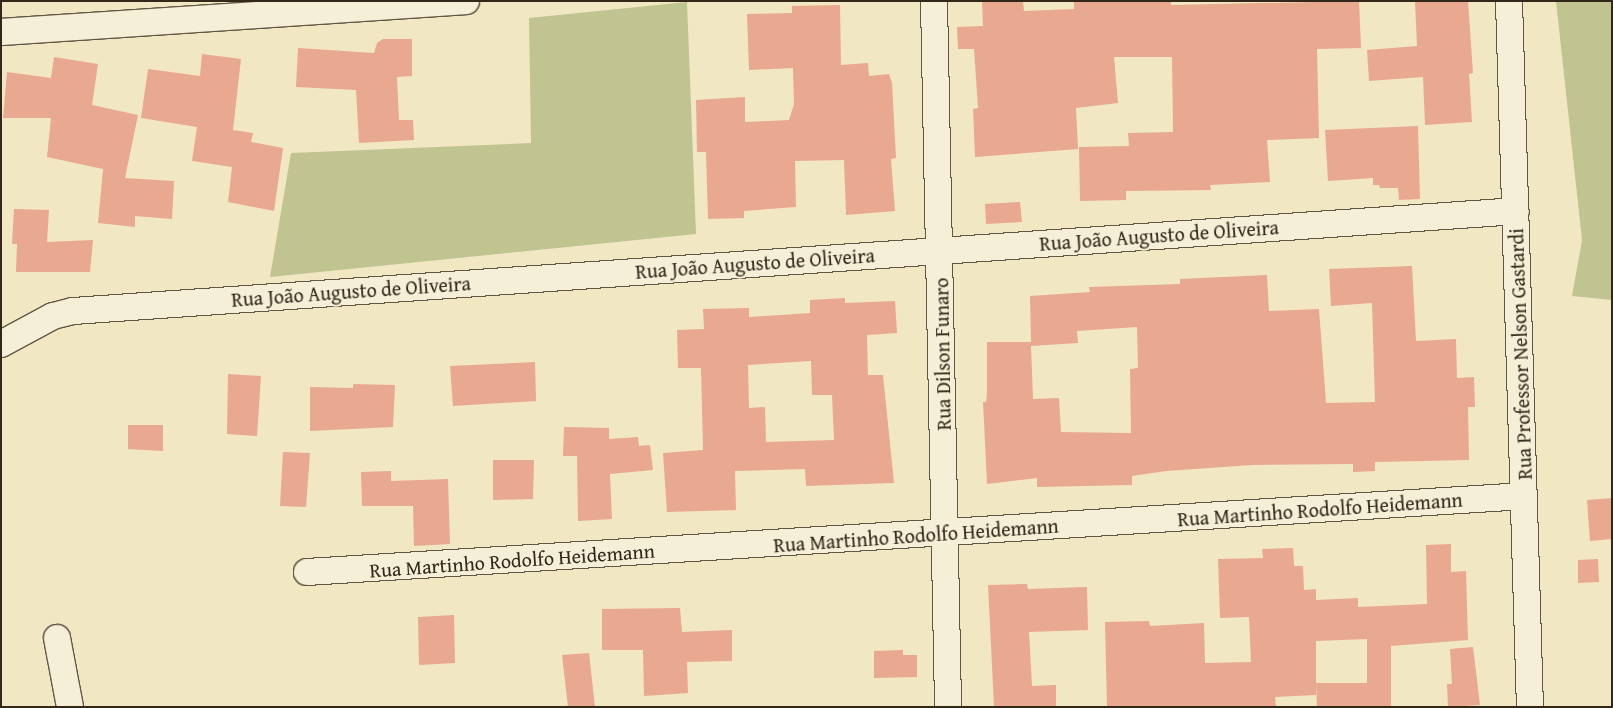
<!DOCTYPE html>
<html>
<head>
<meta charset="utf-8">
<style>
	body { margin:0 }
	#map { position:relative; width:1613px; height:708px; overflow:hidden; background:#f1e7c3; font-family:"Gentium Book Plus",serif }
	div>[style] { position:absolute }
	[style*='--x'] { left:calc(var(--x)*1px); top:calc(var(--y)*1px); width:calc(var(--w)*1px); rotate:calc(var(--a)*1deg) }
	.green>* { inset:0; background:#c0c490 }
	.building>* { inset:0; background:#e9a890 }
	.roads { filter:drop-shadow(1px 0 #625744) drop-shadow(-1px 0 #625744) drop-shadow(0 1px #625744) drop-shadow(0 -1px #625744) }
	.minor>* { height:26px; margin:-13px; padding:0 13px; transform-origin:13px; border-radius:13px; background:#f6efd8 }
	span { translate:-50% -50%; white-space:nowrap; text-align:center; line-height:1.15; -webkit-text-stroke:4px #f6efd8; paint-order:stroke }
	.street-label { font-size:20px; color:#332719 }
	.frame { position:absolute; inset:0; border:2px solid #332719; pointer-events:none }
</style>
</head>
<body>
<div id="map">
	<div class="green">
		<div style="clip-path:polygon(1556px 1px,1612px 1px,1612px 300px,1572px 296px,1582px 240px)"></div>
		<div style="clip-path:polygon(687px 2px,696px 234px,270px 277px,291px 153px,531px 143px,529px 18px)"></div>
	</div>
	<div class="building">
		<div style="clip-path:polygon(982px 1px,1023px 1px,1024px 11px,1074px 9px,1074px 1px,1171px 1px,1171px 5px,1359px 1px,1361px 48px,1317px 49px,1319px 138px,1267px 140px,1270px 182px,1210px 185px,1211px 190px,1126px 191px,1126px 200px,1080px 201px,1079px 147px,1129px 146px,1128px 133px,1173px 132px,1172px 57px,1114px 57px,1118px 103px,1076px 108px,1078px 149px,975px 157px,973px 109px,978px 108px,974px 49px,958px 49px,957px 27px,983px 26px)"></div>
		<div style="clip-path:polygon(1415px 1px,1468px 1px,1473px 73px,1469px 74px,1472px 122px,1425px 125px,1423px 77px,1369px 81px,1367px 50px,1417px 46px)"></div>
		<div style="clip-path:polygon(840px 5px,841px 65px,868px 63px,869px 76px,889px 74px,892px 83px,896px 158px,891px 159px,895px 211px,846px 215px,844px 160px,795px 161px,796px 207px,744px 211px,744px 218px,708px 219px,706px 152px,697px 152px,696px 100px,745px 97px,745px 122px,789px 120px,794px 104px,793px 68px,749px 70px,747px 14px,792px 13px,792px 6px)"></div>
		<div style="clip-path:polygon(383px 39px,412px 39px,412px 76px,397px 77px,399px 120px,413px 120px,414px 140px,359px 143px,356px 90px,296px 87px,298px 48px,374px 53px,377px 43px)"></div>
		<div style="clip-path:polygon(202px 54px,241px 59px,233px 130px,253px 133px,251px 142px,283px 148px,274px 211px,228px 202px,232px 167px,192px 161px,197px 127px,141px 118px,148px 69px,200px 76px)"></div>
		<div style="clip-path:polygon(54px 57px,98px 64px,92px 105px,138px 115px,125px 178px,174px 181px,172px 219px,135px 216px,135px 227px,98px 223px,103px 169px,47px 157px,51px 118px,3px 118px,7px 72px,51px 78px)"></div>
		<div style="clip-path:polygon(1418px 126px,1420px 199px,1399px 200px,1398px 188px,1380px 188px,1379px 185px,1373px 185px,1373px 178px,1328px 181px,1325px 130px)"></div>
		<div style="clip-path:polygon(1020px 202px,1022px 222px,986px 224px,985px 204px)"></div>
		<div style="clip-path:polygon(14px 209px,49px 210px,47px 242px,93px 240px,90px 272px,16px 272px,17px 244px,12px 244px)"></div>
		<div style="clip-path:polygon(evenodd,1412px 266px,1416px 341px,1456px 339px,1457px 378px,1474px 377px,1475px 407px,1468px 407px,1469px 460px,1375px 462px,1375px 471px,1353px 472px,1353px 464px,1252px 465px,1166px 471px,1132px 476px,1132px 485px,1037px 487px,1037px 478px,987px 484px,983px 402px,986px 402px,987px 392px,987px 342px,1031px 342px,1030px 296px,1090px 292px,1089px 287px,1180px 284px,1180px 279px,1267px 275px,1269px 311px,1319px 309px,1326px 403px,1375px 402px,1372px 303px,1331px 306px,1329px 269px,1412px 266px,1137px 327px,1138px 368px,1130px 369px,1131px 433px,1061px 432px,1059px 398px,1033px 399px,1031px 346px,1078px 343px,1077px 331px,1137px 327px)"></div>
		<div style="clip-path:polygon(evenodd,845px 298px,845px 303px,895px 301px,897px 333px,867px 335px,868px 375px,883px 375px,894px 483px,806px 486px,805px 469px,735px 471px,736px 510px,667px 512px,663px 453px,703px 450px,701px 368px,678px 368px,677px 330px,704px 329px,703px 309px,749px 308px,749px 317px,810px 313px,810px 300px,845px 298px,811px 361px,812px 395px,832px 395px,834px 440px,766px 442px,765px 407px,749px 408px,748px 365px,811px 361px)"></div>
		<div style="clip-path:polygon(535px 362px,536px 401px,453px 406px,450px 366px)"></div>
		<div style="clip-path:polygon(228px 374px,261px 376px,257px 436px,227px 434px)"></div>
		<div style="clip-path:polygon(353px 384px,395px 385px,393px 427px,310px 431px,310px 387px,353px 388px)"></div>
		<div style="clip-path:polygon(128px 425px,163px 425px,163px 451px,128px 449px)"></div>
		<div style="clip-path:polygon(564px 427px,609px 428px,609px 439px,638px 437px,639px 446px,650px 445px,653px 470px,610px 474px,612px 519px,578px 521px,577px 456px,563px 456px)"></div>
		<div style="clip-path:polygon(283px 452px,310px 453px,306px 507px,280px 506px)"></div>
		<div style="clip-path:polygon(493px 460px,534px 460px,533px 499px,493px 500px)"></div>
		<div style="clip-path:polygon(391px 471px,391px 481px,448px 479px,450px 544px,414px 546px,413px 506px,362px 506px,361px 472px)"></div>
		<div style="clip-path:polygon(1612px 498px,1612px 539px,1590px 541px,1587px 500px)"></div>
		<div style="clip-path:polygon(1451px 544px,1451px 572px,1466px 571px,1468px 640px,1391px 646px,1391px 707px,1317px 707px,1316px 683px,1367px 683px,1367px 639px,1316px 641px,1316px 695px,1275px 697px,1276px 707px,1107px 707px,1105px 622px,1149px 621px,1150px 626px,1204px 623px,1205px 663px,1251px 662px,1249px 617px,1220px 618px,1218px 559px,1263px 558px,1262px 549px,1293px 548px,1294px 566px,1303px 566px,1304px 590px,1316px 589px,1316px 600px,1358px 598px,1358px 607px,1427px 604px,1426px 545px)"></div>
		<div style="clip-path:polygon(1598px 559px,1599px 582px,1578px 583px,1578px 560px)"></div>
		<div style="clip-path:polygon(1027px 584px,1028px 589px,1087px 587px,1088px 630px,1029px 632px,1032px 686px,1056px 685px,1056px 707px,994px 707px,988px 585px)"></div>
		<div style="clip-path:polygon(680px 608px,682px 632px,732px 630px,732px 661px,687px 662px,688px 693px,644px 696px,643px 650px,602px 650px,602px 609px)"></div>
		<div style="clip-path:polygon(454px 615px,455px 663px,419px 665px,418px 617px)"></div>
		<div style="clip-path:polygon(1473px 647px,1480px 705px,1448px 707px,1447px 684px,1452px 684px,1450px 649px)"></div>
		<div style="clip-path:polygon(903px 650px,903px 655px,917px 655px,917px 677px,874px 678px,874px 651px)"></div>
		<div style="clip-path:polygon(589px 653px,595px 707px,568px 707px,562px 655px)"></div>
	</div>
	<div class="roads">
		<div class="minor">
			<div style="--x:934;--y:1;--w:706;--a:88.86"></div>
			<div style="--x:1509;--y:1;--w:706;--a:88.3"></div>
			<div style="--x:1;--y:32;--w:466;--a:-3.8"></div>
			<div style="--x:1;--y:344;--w:59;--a:-28.3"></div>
			<div style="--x:53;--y:316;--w:21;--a:-14"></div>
			<div style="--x:73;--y:311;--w:1446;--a:-3.96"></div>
			<div style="--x:307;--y:572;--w:1219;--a:-3.57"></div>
			<div style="--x:57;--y:638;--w:70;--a:79.3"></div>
		</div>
	</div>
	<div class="street-label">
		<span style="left:1159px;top:235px;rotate:-4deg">Rua João Augusto de Oliveira</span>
		<span style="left:755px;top:263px;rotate:-4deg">Rua João Augusto de Oliveira</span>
		<span style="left:351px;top:291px;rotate:-4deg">Rua João Augusto de Oliveira</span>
		<span style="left:942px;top:354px;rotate:-91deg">Rua Dilson Funaro</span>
		<span style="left:1520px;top:354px;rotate:-92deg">Rua Professor Nelson Gastardi</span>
		<span style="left:1320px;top:509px;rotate:-4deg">Rua Martinho Rodolfo Heidemann</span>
		<span style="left:916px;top:535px;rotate:-4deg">Rua Martinho Rodolfo Heidemann</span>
		<span style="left:512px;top:560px;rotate:-4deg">Rua Martinho Rodolfo Heidemann</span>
	</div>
	<div class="frame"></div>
</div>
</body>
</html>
